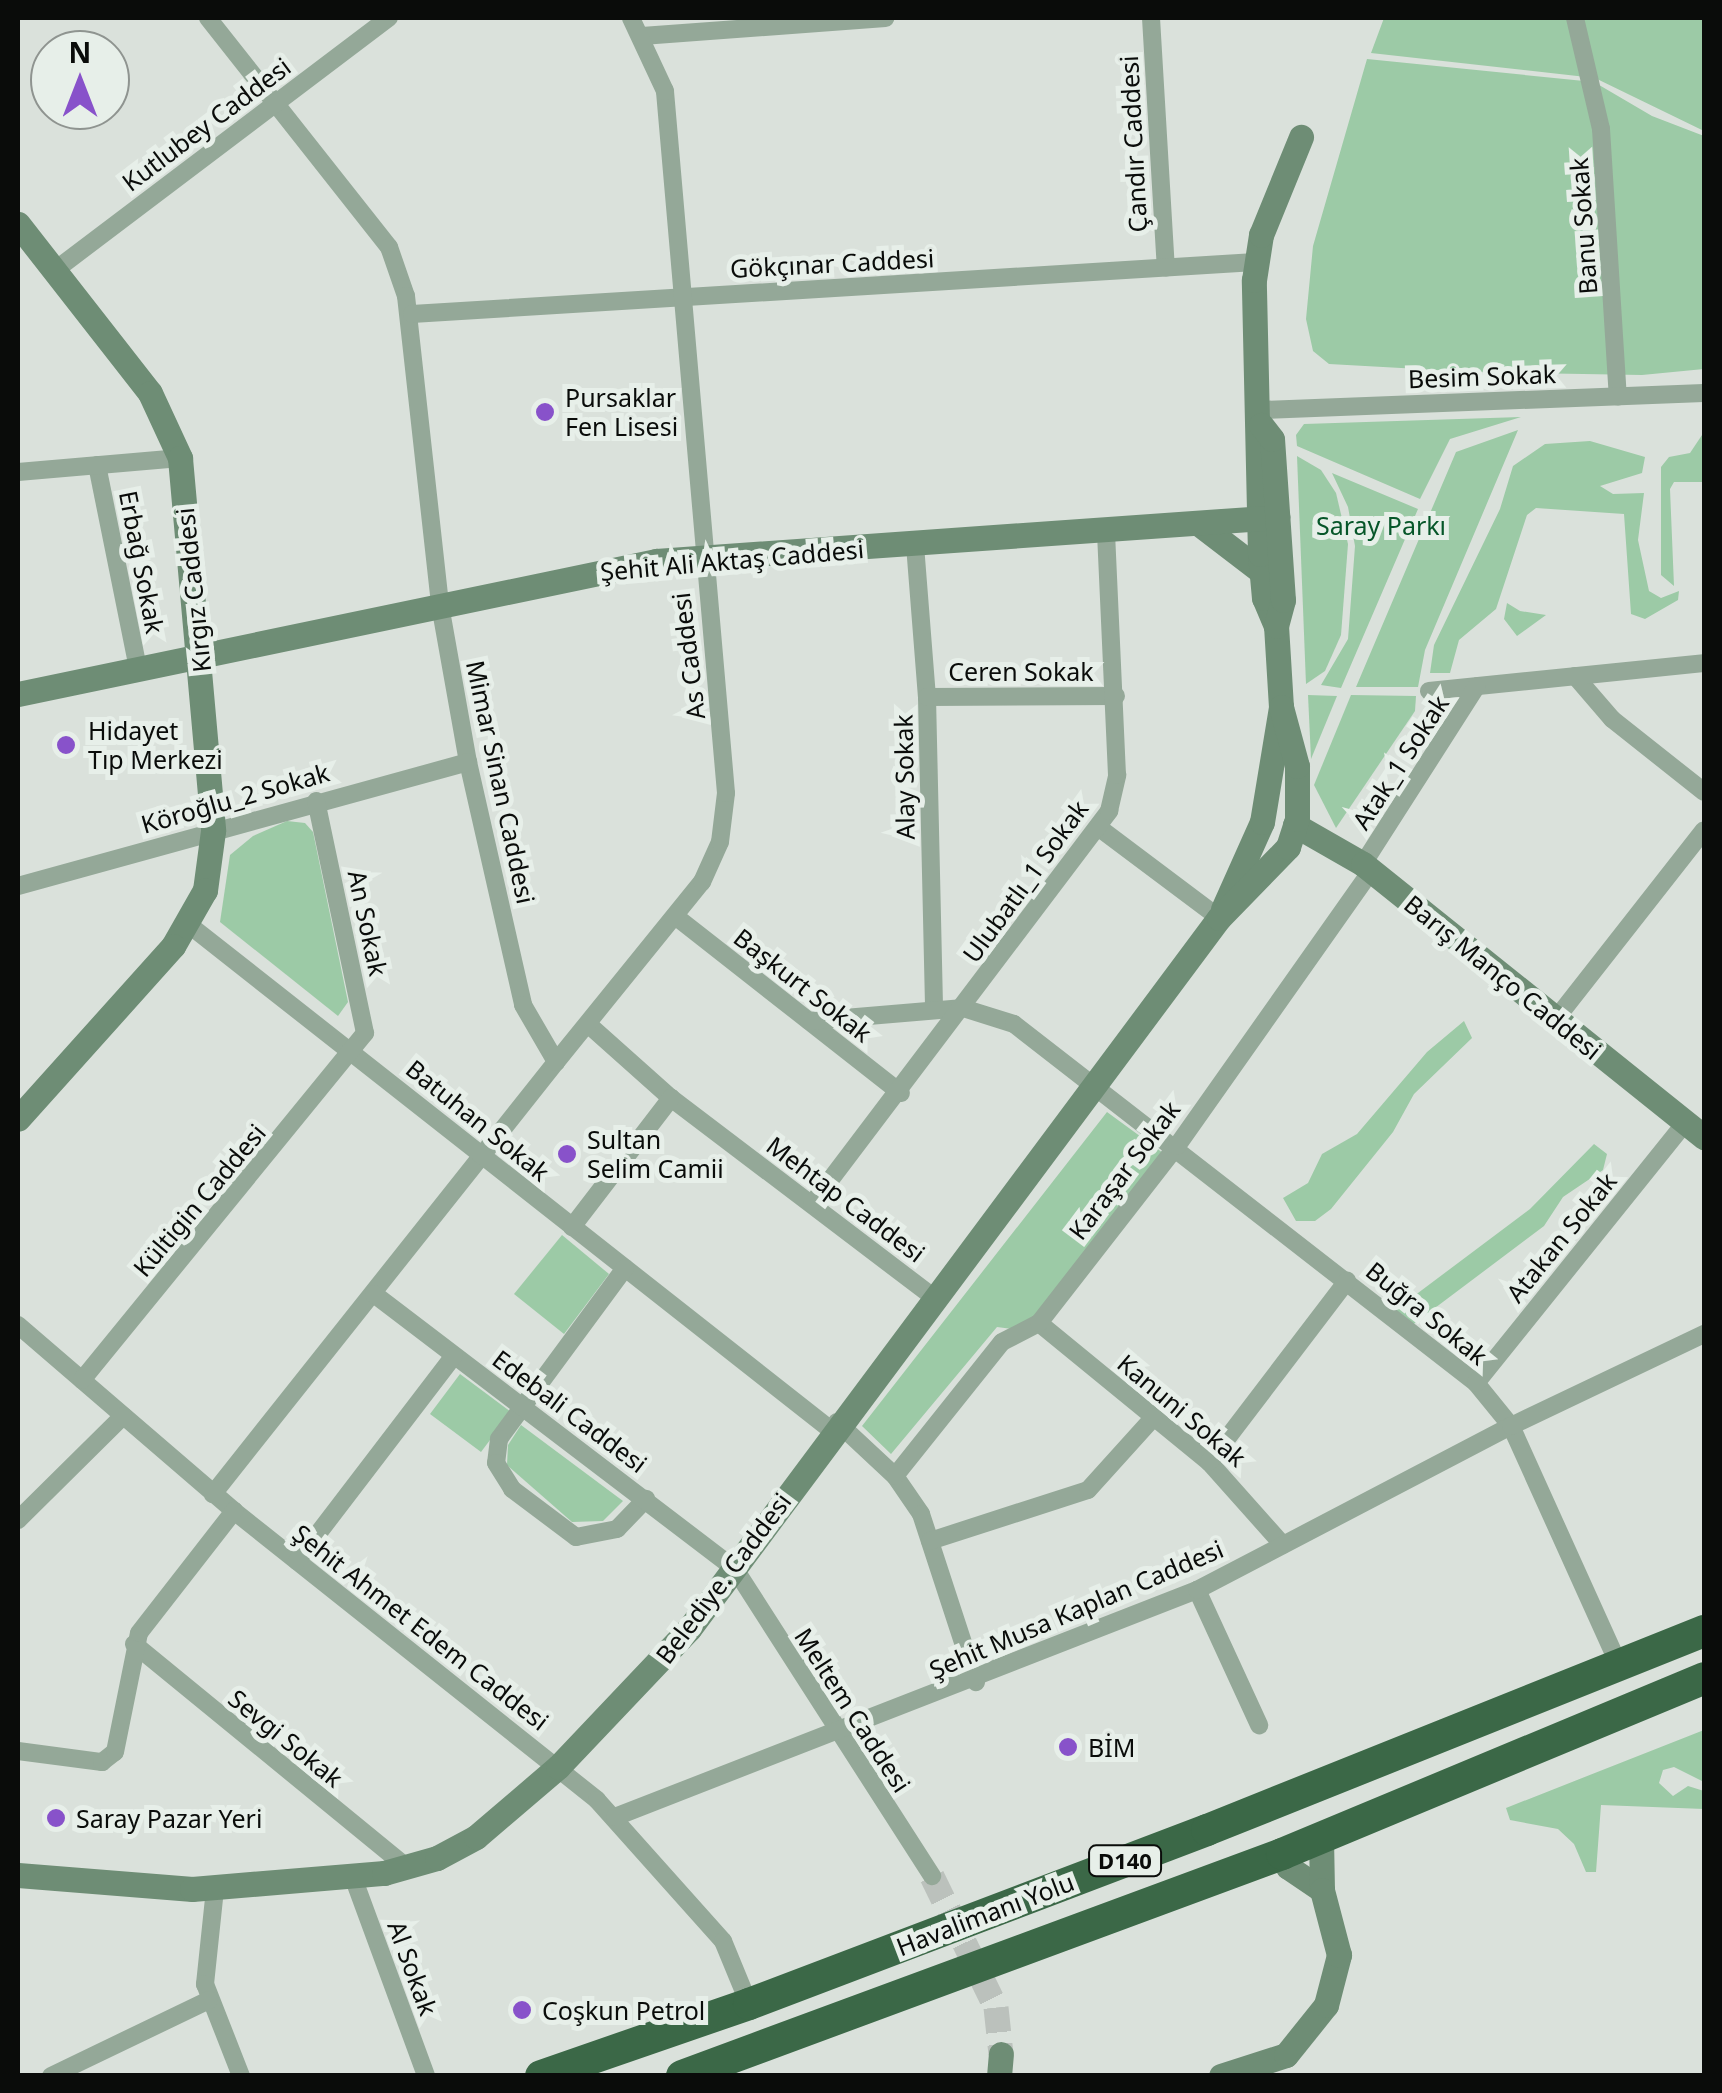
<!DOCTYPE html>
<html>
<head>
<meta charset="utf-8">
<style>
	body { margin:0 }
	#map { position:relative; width:1722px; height:2093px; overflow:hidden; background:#dae1db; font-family:"Noto Sans",sans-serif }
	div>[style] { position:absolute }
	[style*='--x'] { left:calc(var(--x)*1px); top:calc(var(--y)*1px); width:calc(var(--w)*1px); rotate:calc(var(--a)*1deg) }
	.green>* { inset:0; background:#9ccaa6 }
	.secondary-tunnel>* { height:25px; margin-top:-12.5px; transform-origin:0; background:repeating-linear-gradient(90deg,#bbc1bc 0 25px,transparent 0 37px) }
	.street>* { height:18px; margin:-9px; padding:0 9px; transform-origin:9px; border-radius:9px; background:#94a898 }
	.secondary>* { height:25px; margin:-12.5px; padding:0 12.5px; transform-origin:12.5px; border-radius:12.5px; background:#6e8d75 }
	.highway>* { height:32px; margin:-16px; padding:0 16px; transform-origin:16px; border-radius:16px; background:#3b6847 }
	.dots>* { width:28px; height:28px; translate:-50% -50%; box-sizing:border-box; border:5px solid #e7efe9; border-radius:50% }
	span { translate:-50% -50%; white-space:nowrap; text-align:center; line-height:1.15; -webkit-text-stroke:10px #e7efe9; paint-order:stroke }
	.shield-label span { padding:2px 8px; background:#e7efe9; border:2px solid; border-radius:8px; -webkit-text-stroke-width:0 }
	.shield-label { font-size:22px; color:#0a0c0a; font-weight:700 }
	.street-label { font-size:25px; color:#0a0c0a }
	.poi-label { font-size:25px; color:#0a0c0a }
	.left { translate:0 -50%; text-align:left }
	.park-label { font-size:25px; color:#065629 }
	.frame { position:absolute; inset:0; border:20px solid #0a0c0a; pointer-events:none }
	.north { position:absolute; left:30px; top:30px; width:100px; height:100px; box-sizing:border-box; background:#e7efe9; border:2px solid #8f9490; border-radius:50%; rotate:0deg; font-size:28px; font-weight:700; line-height:40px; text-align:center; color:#0a0c0a }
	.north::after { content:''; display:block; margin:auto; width:35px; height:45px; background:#8852ca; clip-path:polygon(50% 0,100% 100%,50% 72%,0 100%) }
</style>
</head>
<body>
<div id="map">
	<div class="green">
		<div style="clip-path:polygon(1384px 18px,1704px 18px,1704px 131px,1595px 78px,1371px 53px)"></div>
		<div style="clip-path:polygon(1367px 59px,1594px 82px,1652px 116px,1704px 136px,1704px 369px,1642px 375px,1473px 372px,1329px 364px,1313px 351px,1306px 319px,1313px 246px)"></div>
		<div style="clip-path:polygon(1521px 417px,1450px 439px,1420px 499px,1297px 446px,1296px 435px,1304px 424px)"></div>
		<div style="clip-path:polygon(1518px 430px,1425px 650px,1418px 687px,1356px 687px,1456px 452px)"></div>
		<div style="clip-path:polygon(1704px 432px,1704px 482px,1674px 482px,1670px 489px,1674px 586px,1661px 575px,1661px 467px,1669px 457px,1690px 453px)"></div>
		<div style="clip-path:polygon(1590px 441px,1645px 457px,1642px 473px,1600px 486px,1613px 494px,1644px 493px,1638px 540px,1649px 591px,1661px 598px,1679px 591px,1678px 600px,1645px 619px,1631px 614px,1624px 514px,1536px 508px,1527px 515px,1496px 609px,1459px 640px,1450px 673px,1430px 673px,1434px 645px,1500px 509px,1513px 466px,1545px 444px)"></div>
		<div style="clip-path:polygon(1297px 456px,1321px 470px,1336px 493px,1348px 544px,1341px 635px,1325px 671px,1306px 684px)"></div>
		<div style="clip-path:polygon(1332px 473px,1418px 509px,1341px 688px,1321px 685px,1348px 639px,1355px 546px,1348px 507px)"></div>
		<div style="clip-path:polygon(1507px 603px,1520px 611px,1546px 615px,1517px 636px,1504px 619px)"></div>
		<div style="clip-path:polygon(1308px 695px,1337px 696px,1311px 759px)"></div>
		<div style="clip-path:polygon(1351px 695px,1416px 696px,1415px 711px,1336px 828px,1314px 785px)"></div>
		<div style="clip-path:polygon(287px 821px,305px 823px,313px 832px,348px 1002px,338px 1016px,220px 922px,230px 855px,253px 836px)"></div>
		<div style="clip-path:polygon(1464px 1021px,1472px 1038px,1414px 1094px,1393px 1132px,1331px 1209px,1315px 1221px,1296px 1221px,1283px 1198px,1308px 1183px,1322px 1154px,1357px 1134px,1427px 1052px)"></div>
		<div style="clip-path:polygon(1107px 1112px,1174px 1161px,1027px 1331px,997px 1327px,891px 1454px,862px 1426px)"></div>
		<div style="clip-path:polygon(1594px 1144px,1607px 1154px,1603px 1170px,1563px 1197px,1544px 1226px,1407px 1329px,1394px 1311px,1530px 1209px)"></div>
		<div style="clip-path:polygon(562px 1235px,609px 1274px,564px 1334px,514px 1294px)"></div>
		<div style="clip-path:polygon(460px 1374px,511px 1412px,481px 1452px,430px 1414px)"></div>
		<div style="clip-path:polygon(521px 1425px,623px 1501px,603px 1521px,572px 1522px,507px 1465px,508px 1445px)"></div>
		<div style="clip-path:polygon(1704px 1730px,1704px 1782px,1674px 1767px,1663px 1770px,1659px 1783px,1673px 1796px,1688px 1786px,1704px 1791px,1704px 1809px,1601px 1805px,1596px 1872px,1586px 1872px,1574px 1844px,1558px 1829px,1510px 1820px,1506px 1808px)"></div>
	</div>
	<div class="secondary-tunnel">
		<div style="--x:932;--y:1876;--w:146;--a:64"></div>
		<div style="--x:996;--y:2007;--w:47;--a:83.9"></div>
	</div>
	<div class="street">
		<div style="--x:208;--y:18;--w:292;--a:51.7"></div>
		<div style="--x:389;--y:247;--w:52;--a:70.9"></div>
		<div style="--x:406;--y:296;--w:311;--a:83.7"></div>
		<div style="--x:440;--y:605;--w:159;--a:79.9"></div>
		<div style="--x:468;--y:762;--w:249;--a:77.2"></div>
		<div style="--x:523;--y:1005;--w:66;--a:59.9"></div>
		<div style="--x:556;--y:1062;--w:552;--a:128.45"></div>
		<div style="--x:1151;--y:18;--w:250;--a:86.6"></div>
		<div style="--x:1575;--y:18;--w:114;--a:76.8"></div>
		<div style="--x:1601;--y:129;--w:268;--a:86.4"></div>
		<div style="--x:642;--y:36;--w:244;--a:-4.2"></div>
		<div style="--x:54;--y:271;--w:420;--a:-37.1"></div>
		<div style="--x:412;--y:314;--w:845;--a:-3.53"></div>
		<div style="--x:1261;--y:410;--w:443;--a:-2.2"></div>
		<div style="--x:97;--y:465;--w:208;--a:78.6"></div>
		<div style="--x:18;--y:472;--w:163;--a:-4.9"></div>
		<div style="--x:915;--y:545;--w:152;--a:85.5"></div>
		<div style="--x:927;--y:697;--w:311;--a:88.7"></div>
		<div style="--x:1575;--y:676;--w:57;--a:49.3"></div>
		<div style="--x:1612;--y:719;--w:117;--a:38.4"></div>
		<div style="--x:1429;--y:691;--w:276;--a:-5.8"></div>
		<div style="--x:927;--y:697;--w:189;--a:-0.3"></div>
		<div style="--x:1098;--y:827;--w:151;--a:36.9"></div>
		<div style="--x:1363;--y:864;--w:211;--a:-57.4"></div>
		<div style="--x:18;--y:886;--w:467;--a:-15.4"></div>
		<div style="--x:675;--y:916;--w:287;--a:38.1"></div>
		<div style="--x:188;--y:924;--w:818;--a:38.2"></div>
		<div style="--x:1555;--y:1020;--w:241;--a:-51.9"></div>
		<div style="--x:809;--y:1021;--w:155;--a:-4.8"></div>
		<div style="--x:963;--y:1008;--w:53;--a:17.4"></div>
		<div style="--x:1014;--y:1024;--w:585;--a:37.85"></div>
		<div style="--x:1476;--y:1383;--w:55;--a:50.9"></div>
		<div style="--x:1511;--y:1426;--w:262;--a:65.7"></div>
		<div style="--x:589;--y:1025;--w:110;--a:41.7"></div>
		<div style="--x:671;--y:1098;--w:329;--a:37.2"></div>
		<div style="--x:556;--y:1062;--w:232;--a:-51"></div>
		<div style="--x:702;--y:882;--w:44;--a:-65.8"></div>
		<div style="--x:720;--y:842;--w:49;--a:-83"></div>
		<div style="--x:726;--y:793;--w:705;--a:-94.97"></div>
		<div style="--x:665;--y:91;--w:81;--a:-115"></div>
		<div style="--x:812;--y:1204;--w:493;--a:-52.9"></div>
		<div style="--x:1109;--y:811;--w:37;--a:-77"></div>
		<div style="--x:1117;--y:775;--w:245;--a:-92.6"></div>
		<div style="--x:572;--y:1227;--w:163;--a:-52.5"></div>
		<div style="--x:625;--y:1268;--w:212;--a:126.4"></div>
		<div style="--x:499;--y:1439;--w:24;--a:97"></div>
		<div style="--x:496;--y:1463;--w:31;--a:58"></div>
		<div style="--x:512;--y:1489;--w:80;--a:36.9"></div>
		<div style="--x:576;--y:1537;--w:42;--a:-11"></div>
		<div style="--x:617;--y:1529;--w:42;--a:-46"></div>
		<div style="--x:374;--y:1294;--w:454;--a:37.3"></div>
		<div style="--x:735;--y:1569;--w:365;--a:57.3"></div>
		<div style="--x:1039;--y:1323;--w:220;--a:39.3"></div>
		<div style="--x:1209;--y:1462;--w:111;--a:48.3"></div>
		<div style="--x:18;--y:1325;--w:285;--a:40.7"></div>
		<div style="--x:234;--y:1511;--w:464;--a:38.5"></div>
		<div style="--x:597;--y:1800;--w:189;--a:48.2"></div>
		<div style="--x:723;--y:1941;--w:68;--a:67.6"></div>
		<div style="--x:82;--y:1380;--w:448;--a:-50.8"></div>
		<div style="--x:365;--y:1033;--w:237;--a:-101.9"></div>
		<div style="--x:1476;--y:1383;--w:334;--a:-51.2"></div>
		<div style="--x:837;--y:1422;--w:79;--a:43"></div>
		<div style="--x:895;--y:1476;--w:46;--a:55.6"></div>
		<div style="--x:921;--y:1514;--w:177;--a:71.9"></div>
		<div style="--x:1209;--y:1462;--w:228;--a:-52.7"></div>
		<div style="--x:895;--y:1476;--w:171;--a:-51.4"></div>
		<div style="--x:1002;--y:1342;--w:42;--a:-27.2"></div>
		<div style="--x:1039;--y:1323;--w:224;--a:-52.1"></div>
		<div style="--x:1177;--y:1146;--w:337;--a:-54.8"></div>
		<div style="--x:18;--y:1520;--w:148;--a:-44.7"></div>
		<div style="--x:930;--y:1541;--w:166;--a:-17.9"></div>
		<div style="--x:1088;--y:1490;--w:98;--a:-47.9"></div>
		<div style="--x:297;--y:1561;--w:258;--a:-52.6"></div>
		<div style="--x:1197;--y:1590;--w:149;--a:65.3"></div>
		<div style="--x:134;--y:1644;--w:354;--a:39.3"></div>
		<div style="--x:18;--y:1751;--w:85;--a:7.5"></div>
		<div style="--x:102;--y:1762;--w:16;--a:-38"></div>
		<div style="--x:115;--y:1752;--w:121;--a:-78.6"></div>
		<div style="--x:139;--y:1633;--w:155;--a:-52.1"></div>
		<div style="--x:615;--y:1817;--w:625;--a:-21.31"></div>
		<div style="--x:1197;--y:1590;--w:354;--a:-27.6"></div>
		<div style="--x:1511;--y:1426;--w:214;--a:-25.5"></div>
		<div style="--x:353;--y:1877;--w:211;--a:69.8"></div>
		<div style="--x:215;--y:1889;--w:96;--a:96"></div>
		<div style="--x:205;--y:1984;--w:99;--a:68.6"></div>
		<div style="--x:51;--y:2076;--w:175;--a:-25.7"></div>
	</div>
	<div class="secondary">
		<div style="--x:18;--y:224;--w:214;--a:52"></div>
		<div style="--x:150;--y:393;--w:72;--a:65.2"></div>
		<div style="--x:180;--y:458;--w:374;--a:84.9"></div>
		<div style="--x:213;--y:831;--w:60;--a:97.7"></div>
		<div style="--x:205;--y:890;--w:64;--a:119.7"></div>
		<div style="--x:173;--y:946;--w:232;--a:131.9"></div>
		<div style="--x:1198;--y:523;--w:81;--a:37.4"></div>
		<div style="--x:1276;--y:626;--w:30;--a:-113"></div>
		<div style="--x:1264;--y:598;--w:44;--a:-95.2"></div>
		<div style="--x:1260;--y:554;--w:274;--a:-91.3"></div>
		<div style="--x:1254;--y:280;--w:46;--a:-81.2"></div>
		<div style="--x:1261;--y:235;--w:106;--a:-67.8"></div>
		<div style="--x:18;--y:694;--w:652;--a:-11.78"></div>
		<div style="--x:656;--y:561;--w:623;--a:-4.05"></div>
		<div style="--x:1295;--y:825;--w:78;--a:29.8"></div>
		<div style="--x:1363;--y:864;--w:437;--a:38.7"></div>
		<div style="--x:1223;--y:909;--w:95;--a:-65.9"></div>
		<div style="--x:1262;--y:822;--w:117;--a:-80.6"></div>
		<div style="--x:1281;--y:707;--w:81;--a:-93.5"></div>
		<div style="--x:1276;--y:626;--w:27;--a:-75"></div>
		<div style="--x:1283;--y:600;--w:161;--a:-93.9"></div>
		<div style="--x:1272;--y:439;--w:18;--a:-128"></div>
		<div style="--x:1282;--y:1854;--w:14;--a:65"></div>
		<div style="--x:1288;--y:1867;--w:41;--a:34.1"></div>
		<div style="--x:1322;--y:1890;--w:51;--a:-91.1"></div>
		<div style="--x:18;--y:1875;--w:175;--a:4.6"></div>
		<div style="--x:192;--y:1889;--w:193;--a:-4.8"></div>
		<div style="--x:384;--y:1873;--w:55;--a:-15.8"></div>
		<div style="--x:437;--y:1858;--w:44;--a:-28.3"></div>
		<div style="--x:476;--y:1837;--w:108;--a:-40.5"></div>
		<div style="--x:558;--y:1767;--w:190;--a:-46.5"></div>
		<div style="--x:689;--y:1629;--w:887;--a:-53.3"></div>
		<div style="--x:1219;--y:918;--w:99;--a:-45.8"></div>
		<div style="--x:1288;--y:847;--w:29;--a:-72"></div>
		<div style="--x:1297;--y:819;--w:53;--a:-90"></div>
		<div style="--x:1297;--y:766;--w:61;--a:-105.2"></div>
		<div style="--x:999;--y:2076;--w:22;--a:-85"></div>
		<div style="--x:1221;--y:2076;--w:68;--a:-17.9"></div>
		<div style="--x:1286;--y:2055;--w:64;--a:-51.3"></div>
		<div style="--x:1326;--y:2005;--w:52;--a:-75.4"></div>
		<div style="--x:1339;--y:1955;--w:67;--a:-104.7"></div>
	</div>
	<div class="highway">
		<div style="--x:541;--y:2076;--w:220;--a:-19.1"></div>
		<div style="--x:749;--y:2004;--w:490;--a:-20.8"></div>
		<div style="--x:1207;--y:1830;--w:535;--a:-21.82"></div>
		<div style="--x:682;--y:2076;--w:640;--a:-20.3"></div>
		<div style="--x:1282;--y:1854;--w:457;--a:-22.6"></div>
	</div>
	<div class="dots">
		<div style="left:545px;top:412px;background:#8852ca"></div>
		<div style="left:66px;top:745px;background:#8852ca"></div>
		<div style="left:567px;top:1154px;background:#8852ca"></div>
		<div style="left:1068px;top:1747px;background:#8852ca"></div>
		<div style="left:56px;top:1818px;background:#8852ca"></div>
		<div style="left:522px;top:2010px;background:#8852ca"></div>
	</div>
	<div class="shield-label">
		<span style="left:1125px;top:1861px">D140</span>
	</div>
	<div class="street-label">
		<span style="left:206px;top:124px;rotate:-37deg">Kutlubey Caddesi</span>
		<span style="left:1133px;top:144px;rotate:-93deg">Çandır Caddesi</span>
		<span style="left:1583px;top:226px;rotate:-94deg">Banu Sokak</span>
		<span style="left:832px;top:263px;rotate:-3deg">Gökçınar Caddesi</span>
		<span style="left:1482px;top:376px;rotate:-2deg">Besim Sokak</span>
		<span style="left:732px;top:560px;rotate:-5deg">Şehit Ali Aktaş Caddesi</span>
		<span style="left:142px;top:562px;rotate:79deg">Erbağ Sokak</span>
		<span style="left:193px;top:590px;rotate:-96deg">Kırgız Caddesi</span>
		<span style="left:688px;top:656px;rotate:-97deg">As Caddesi</span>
		<span style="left:1021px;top:671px">Ceren Sokak</span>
		<span style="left:1400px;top:762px;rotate:-57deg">Atak_1 Sokak</span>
		<span style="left:904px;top:777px;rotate:-91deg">Alay Sokak</span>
		<span style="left:501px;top:782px;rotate:78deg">Mimar Sinan Caddesi</span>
		<span style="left:235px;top:798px;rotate:-16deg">Köroğlu_2 Sokak</span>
		<span style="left:1025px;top:881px;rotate:-54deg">Ulubatlı_1 Sokak</span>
		<span style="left:368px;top:923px;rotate:78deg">An Sokak</span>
		<span style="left:1503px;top:977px;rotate:39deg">Barış Manço Caddesi</span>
		<span style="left:803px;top:985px;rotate:38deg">Başkurt Sokak</span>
		<span style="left:478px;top:1120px;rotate:39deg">Batuhan Sokak</span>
		<span style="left:1124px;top:1170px;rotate:-53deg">Karaşar Sokak</span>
		<span style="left:846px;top:1199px;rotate:37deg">Mehtap Caddesi</span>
		<span style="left:199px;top:1200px;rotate:-50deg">Kültigin Caddesi</span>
		<span style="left:1561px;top:1237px;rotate:-51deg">Atakan Sokak</span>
		<span style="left:1427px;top:1313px;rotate:39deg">Buğra Sokak</span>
		<span style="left:1182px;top:1410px;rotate:40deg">Kanuni Sokak</span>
		<span style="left:570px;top:1411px;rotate:37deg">Edebali Caddesi</span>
		<span style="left:723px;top:1578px;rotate:-53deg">Belediye. Caddesi</span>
		<span style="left:1076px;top:1609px;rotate:-23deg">Şehit Musa Kaplan Caddesi</span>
		<span style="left:421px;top:1627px;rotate:38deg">Şehit Ahmet Edem Caddesi</span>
		<span style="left:853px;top:1710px;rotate:57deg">Meltem Caddesi</span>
		<span style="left:286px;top:1738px;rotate:39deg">Sevgi Sokak</span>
		<span style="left:985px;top:1914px;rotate:-21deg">Havalimanı Yolu</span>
		<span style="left:413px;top:1968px;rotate:70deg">Al Sokak</span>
	</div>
	<div class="poi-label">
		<span class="left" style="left:565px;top:412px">Pursaklar<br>Fen Lisesi</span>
		<span class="left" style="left:88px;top:745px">Hidayet<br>Tıp Merkezi</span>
		<span class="left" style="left:587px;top:1154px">Sultan<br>Selim Camii</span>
		<span class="left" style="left:1088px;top:1747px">BİM</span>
		<span class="left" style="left:76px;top:1818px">Saray Pazar Yeri</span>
		<span class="left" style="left:542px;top:2010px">Coşkun Petrol</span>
	</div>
	<div class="park-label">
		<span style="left:1381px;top:525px">Saray Parkı</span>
	</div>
	<div class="frame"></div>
	<div class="north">N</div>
</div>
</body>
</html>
